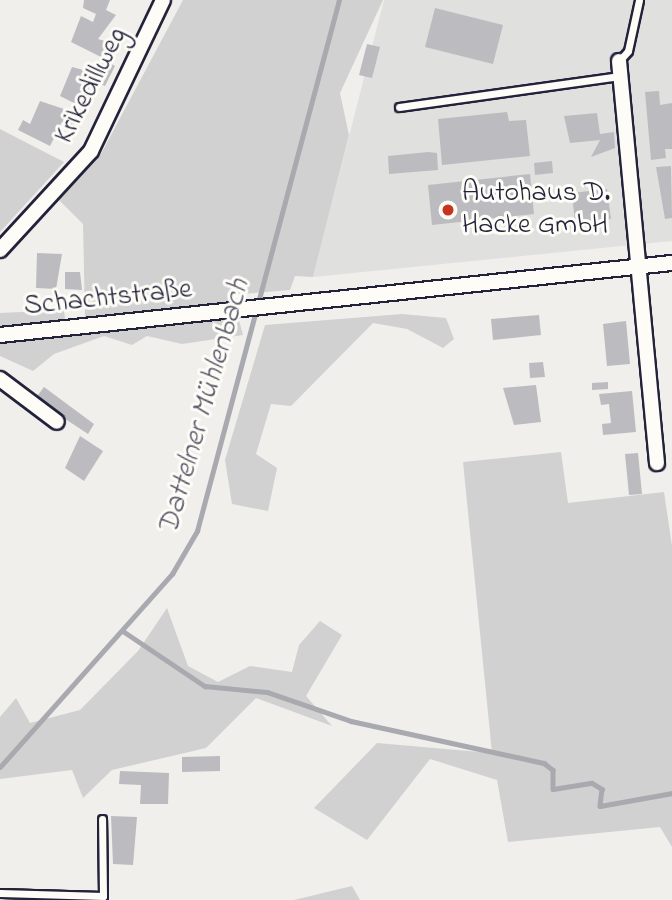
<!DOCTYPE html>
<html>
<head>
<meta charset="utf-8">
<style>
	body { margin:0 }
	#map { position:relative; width:672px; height:900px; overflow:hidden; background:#f0efec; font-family:"Indie Flower",sans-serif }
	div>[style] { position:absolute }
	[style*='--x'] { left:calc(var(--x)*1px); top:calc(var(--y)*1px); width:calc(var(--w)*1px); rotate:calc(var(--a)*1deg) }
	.built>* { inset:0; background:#e0e0df }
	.green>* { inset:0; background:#d2d1d1 }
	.stream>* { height:4.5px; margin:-2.25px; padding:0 2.25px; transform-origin:2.25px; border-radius:2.25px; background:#a9a9b0 }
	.building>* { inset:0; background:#bcbcc0 }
	.roads { filter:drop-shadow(2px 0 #22223b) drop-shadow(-2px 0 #22223b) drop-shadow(0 2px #22223b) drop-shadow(0 -2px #22223b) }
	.service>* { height:7px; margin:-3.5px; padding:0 3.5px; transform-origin:3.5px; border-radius:3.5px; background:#fdfcf7 }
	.minor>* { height:14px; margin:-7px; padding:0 7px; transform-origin:7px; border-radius:7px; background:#fdfcf7 }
	.dots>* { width:19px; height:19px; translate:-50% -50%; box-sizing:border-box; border:4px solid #fdfcf7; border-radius:50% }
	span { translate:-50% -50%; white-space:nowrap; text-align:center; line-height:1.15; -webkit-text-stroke:6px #fdfcf7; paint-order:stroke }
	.street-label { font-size:28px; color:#22223b }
	.poi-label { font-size:28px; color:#22223b }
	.left { translate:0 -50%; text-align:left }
	.water-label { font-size:30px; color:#58586a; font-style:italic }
</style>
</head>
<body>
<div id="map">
	<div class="built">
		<div style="clip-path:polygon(384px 0,672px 0,672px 241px,313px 277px)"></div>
	</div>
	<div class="green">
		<div style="clip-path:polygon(183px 0,383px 0,340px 93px,349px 135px,313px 277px,295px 276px,290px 290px,232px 295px,243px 335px,182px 344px,147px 336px,132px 345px,104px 336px,54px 354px,33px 371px,0 356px,0 313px,64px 310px,65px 320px,85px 319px,83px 224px,59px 200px,102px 152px)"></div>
		<div style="clip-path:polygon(0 129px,64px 162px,0 232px)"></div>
		<div style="clip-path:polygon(402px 314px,446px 318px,454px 339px,443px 348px,407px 329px,373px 323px,291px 406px,271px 404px,256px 454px,277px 468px,268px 511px,232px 504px,225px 460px,265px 325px)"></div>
		<div style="clip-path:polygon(561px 452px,568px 503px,664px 492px,672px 546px,672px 847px,660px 827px,508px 842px,497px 780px,430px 759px,367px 840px,314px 808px,377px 743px,492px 753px,463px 462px)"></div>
		<div style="clip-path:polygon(167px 608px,188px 666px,218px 682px,250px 666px,292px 672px,299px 645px,320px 621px,342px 635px,306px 696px,332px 726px,256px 698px,206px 748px,112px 770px,83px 798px,72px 770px,0 779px,0 717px,16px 698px,30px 723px,80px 710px,138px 651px)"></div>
		<div style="clip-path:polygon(352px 886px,360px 900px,294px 900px)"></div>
	</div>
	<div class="stream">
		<div style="--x:123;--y:631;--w:99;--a:33.9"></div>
		<div style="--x:205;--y:686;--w:62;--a:5.5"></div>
		<div style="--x:267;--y:692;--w:89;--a:19"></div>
		<div style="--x:351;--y:721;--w:198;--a:12.3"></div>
		<div style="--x:544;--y:763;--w:11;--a:38"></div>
		<div style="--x:553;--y:770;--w:19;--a:90"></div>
		<div style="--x:553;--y:789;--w:39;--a:-9"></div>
		<div style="--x:592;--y:783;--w:12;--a:31"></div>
		<div style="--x:602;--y:789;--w:17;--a:97"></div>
		<div style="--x:600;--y:806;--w:73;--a:-10.2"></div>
		<div style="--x:0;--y:767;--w:259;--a:-48.3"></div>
		<div style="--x:172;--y:574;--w:50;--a:-59.8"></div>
		<div style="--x:197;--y:531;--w:550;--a:-75.03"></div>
	</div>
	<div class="building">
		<div style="clip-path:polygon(84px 0,110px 0,106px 10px,116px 15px,98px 39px,111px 43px,103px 58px,71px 42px,81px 16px,93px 22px,96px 14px,83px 8px)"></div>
		<div style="clip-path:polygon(435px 8px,503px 25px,493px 64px,425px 47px)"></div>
		<div style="clip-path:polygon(367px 44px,380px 47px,372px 78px,359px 75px)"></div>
		<div style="clip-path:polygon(103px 59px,115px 66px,105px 86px,92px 80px,82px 107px,60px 96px,72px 67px,95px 73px)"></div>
		<div style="clip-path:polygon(659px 91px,660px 105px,672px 103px,672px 149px,665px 149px,666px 158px,651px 160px,645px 92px)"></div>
		<div style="clip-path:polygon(40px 101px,82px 115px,75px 128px,62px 122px,50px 146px,18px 130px,23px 120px,30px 124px)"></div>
		<div style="clip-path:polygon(507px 112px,509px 121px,526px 120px,530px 156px,442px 165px,438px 119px)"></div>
		<div style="clip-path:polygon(597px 113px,600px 134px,614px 132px,615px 148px,591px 157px,600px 140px,570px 143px,564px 116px)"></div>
		<div style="clip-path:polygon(428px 152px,437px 153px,438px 170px,389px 174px,388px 156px)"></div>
		<div style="clip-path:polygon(552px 161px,553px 173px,535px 175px,534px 163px)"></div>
		<div style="clip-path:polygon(671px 166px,672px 218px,665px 219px,656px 167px)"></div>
		<div style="clip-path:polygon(530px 174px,534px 214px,432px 225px,428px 185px)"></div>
		<div style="clip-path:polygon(607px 189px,611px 219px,575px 223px,572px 193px)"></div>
		<div style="clip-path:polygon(37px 253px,62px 254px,56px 289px,36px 288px)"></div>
		<div style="clip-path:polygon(65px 272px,80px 272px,82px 290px,65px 289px)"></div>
		<div style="clip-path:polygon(539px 315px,541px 335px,493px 340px,491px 319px)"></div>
		<div style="clip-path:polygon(626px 321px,630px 364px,607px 366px,603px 324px)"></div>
		<div style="clip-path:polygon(543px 362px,545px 377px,530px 378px,529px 363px)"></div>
		<div style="clip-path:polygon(608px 382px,608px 389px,592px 390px,592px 383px)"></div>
		<div style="clip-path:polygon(536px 385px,541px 422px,514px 425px,503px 388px)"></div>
		<div style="clip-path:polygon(44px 387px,94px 424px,88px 434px,35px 399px)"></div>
		<div style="clip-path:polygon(632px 391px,636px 432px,603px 435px,602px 424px,611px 423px,609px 404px,601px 405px,599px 394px)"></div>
		<div style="clip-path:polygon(80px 436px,103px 451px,84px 481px,65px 468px)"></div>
		<div style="clip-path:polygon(638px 453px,642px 494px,629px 495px,625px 454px)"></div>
		<div style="clip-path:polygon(220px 756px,220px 771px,182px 772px,182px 757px)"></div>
		<div style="clip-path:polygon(120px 771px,169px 773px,168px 804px,140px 804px,141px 785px,119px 784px)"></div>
		<div style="clip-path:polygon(111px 816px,137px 817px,133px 865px,113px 864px)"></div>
	</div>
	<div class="roads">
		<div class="service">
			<div style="--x:619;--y:61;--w:13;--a:-48"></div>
			<div style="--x:628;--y:51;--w:52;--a:-77.8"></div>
			<div style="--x:399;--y:107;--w:223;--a:-8"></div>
			<div style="--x:0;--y:893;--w:103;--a:1.7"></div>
			<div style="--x:103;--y:896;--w:77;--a:-90.7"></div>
		</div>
		<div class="minor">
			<div style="--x:619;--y:61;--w:404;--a:84.6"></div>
			<div style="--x:0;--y:250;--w:134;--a:-47.4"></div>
			<div style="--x:91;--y:151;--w:167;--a:-64.5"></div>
			<div style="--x:0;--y:335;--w:676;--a:-6.12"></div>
			<div style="--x:0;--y:379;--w:71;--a:37"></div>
		</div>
	</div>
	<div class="dots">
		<div style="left:448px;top:210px;background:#c8321e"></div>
	</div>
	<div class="street-label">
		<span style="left:92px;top:86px;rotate:-63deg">Krikedillweg</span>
		<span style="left:108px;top:299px;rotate:-6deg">Schachtstraße</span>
	</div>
	<div class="poi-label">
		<span class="left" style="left:462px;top:210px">Autohaus D.<br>Hacke GmbH</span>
	</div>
	<div class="water-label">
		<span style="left:205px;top:407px;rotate:-74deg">Dattelner Mühlenbach</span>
	</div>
</div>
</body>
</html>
